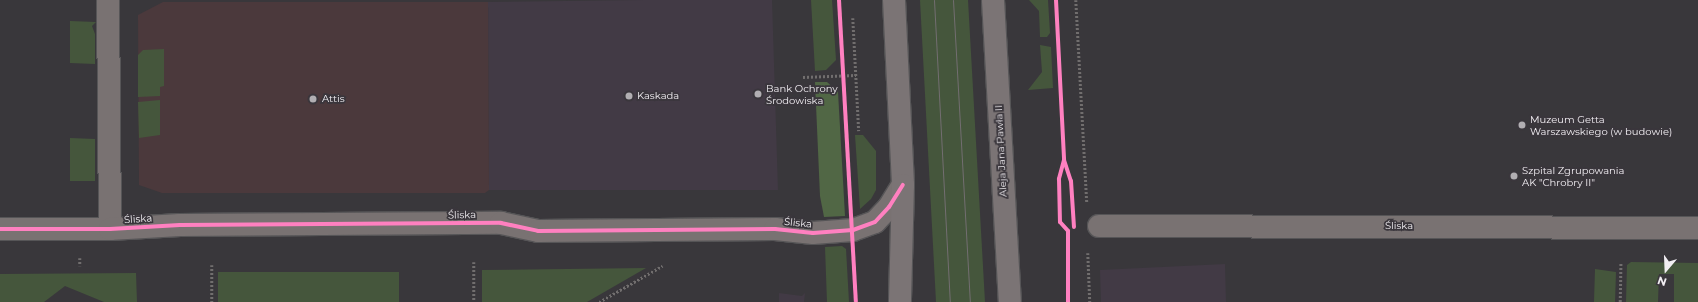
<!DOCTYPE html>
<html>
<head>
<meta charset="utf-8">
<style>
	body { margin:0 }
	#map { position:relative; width:1698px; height:302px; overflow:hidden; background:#39373b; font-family:Montserrat,sans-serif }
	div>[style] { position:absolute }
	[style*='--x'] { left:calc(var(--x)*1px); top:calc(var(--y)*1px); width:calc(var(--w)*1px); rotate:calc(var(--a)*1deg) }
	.built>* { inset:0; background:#423a45 }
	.medical>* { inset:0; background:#4b393c }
	.green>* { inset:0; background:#45563c }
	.forest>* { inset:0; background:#516745 }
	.path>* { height:2.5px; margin-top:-1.25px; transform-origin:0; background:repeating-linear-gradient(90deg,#716e6e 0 2px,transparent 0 4px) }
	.roads { filter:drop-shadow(1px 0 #565557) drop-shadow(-1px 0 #565557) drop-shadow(0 1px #565557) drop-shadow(0 -1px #565557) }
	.minor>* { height:22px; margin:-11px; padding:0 11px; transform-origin:11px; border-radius:11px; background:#797272 }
	.secondary>* { height:22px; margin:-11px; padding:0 11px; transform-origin:11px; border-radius:11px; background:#7b7475 }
	.tram>* { height:1px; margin:-0.5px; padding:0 0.5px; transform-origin:0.5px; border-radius:0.5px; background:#736e71 }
	.cycleway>* { height:4px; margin:-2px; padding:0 2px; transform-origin:2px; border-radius:2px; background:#ff80c0 }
	.dots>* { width:11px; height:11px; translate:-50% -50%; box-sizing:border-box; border:2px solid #3a363c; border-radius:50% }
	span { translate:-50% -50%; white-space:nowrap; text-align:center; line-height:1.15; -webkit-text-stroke:3.5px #3a363c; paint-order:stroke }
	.poi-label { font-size:10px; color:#f1eef2 }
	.left { translate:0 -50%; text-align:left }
	.street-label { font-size:10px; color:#f1eef2 }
	.north { position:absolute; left:1646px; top:250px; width:40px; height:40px; -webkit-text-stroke:3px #3a363c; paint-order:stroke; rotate:199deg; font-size:11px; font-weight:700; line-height:16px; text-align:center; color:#f1eef2 }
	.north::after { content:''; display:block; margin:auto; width:14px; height:18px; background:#f1eef2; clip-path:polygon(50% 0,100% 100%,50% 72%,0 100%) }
</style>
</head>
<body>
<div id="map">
	<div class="built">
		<div style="clip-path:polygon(643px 0,772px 0,778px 190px,489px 190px,488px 2px)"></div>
		<div style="clip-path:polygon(1225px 264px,1226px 302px,1101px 302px,1100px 270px)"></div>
		<div style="clip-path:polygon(779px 293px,802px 296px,805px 293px,804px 302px,779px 302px)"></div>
	</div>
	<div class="medical">
		<div style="clip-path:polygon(163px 2px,488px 2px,489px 190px,485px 193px,162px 193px,139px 185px,138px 15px)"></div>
	</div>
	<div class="green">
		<div style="clip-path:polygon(811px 0,832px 0,836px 60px,826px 70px,815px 71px)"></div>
		<div style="clip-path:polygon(920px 0,968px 0,985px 302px,936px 302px)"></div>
		<div style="clip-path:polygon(1029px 0,1048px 0,1050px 33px,1047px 37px,1040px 37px,1039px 11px)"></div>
		<div style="clip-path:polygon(70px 21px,96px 22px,92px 26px,95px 34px,95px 64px,70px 63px)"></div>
		<div style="clip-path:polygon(1040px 45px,1051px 47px,1053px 88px,1028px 90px,1042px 72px)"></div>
		<div style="clip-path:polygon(164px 49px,164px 86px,160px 87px,160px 96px,138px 97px,138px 55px,143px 50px)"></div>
		<div style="clip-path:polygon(160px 100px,160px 135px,139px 138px,138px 102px)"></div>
		<div style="clip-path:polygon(855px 135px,863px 135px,876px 151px,876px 190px,871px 199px,860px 209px)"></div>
		<div style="clip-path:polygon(70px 138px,95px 139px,95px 181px,70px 181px)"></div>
		<div style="clip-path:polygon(842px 246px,846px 249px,849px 302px,827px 302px,825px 247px)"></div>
		<div style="clip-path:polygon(1631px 262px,1698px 263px,1698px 302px,1674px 302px,1674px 274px,1659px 274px,1658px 302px,1626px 302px,1627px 265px)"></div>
		<div style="clip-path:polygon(646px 268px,587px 302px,482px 302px,482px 270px)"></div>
		<div style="clip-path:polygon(1595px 269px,1616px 272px,1615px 302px,1594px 302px)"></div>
		<div style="clip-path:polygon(218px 272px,399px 272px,399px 302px,218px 302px)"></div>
		<div style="clip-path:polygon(136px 273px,137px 302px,104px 302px,65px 286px,44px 302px,0 302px,0 274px)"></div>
	</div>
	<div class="forest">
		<div style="clip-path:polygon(815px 82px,827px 82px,838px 92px,845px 216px,824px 217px,820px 196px)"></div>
	</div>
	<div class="path">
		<div style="--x:1076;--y:0;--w:202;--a:86.9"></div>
		<div style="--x:853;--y:18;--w:113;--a:87"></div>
		<div style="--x:803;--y:77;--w:53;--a:-2.2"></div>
		<div style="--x:1088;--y:253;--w:49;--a:87.7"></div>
		<div style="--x:80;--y:258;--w:8;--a:90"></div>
		<div style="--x:474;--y:262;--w:40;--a:90"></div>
		<div style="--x:212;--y:265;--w:37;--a:90"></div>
		<div style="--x:599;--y:302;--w:73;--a:-29.7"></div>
		<div style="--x:1620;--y:302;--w:39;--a:-89"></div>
	</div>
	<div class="roads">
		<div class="minor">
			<div style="--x:108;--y:0;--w:229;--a:89.5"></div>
			<div style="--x:1099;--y:226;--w:599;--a:0.19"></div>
			<div style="--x:0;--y:229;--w:110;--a:0"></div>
			<div style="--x:110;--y:229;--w:70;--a:-3.3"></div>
			<div style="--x:180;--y:225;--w:321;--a:-0.4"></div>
			<div style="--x:501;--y:223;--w:38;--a:12"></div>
			<div style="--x:538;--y:231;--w:237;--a:-0.5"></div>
			<div style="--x:775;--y:229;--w:38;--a:6"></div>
			<div style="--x:813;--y:233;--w:40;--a:-4.3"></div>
			<div style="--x:853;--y:230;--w:23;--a:-20"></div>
			<div style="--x:875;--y:222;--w:21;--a:-47"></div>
			<div style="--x:889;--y:207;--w:26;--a:-58"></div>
		</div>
		<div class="secondary">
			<div style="--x:894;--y:0;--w:185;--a:87.2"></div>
			<div style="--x:903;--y:185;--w:117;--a:91.5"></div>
			<div style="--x:993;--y:0;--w:302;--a:86.8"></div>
		</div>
	</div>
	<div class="tram">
		<div style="--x:934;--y:0;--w:302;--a:87"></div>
		<div style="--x:953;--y:0;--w:302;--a:86.8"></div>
	</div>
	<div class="cycleway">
		<div style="--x:839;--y:0;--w:302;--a:86.8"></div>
		<div style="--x:1056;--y:0;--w:160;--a:87.1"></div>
		<div style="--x:1064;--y:160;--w:22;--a:72"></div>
		<div style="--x:1071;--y:181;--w:46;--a:86.3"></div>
		<div style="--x:1064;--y:160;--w:20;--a:105"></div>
		<div style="--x:1059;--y:179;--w:43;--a:88.7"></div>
		<div style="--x:1060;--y:222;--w:12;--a:48"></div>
		<div style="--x:1068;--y:231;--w:71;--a:90"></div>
		<div style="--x:0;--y:229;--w:110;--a:0"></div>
		<div style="--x:110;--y:229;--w:70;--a:-3.3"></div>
		<div style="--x:180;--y:225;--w:321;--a:-0.4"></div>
		<div style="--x:501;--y:223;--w:38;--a:12"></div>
		<div style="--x:538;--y:231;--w:237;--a:-0.5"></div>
		<div style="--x:775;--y:229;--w:38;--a:6"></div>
		<div style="--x:813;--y:233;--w:40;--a:-4.3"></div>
		<div style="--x:853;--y:230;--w:23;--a:-20"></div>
		<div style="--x:875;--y:222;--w:21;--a:-47"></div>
		<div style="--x:889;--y:207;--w:26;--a:-58"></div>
	</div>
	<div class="dots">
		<div style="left:758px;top:94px;background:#b1aeb2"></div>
		<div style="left:629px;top:96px;background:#b1aeb2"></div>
		<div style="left:313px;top:99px;background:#b1aeb2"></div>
		<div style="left:1522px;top:125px;background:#b1aeb2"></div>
		<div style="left:1514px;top:176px;background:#b1aeb2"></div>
	</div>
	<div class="poi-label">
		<span class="left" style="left:766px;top:94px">Bank Ochrony<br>Środowiska</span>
		<span class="left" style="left:637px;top:96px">Kaskada</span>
		<span class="left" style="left:322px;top:99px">Attis</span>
		<span class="left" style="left:1530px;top:125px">Muzeum Getta<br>Warszawskiego (w budowie)</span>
		<span class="left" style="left:1522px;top:176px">Szpital Zgrupowania<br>AK "Chrobry II"</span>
	</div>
	<div class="street-label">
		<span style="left:1001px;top:151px;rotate:-93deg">Aleja Jana Pawła II</span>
		<span style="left:462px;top:215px;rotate:-1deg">Śliska</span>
		<span style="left:138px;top:219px;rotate:-4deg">Śliska</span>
		<span style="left:798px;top:223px;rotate:6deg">Śliska</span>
		<span style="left:1399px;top:226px">Śliska</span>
	</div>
	<div class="north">N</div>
</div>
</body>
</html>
